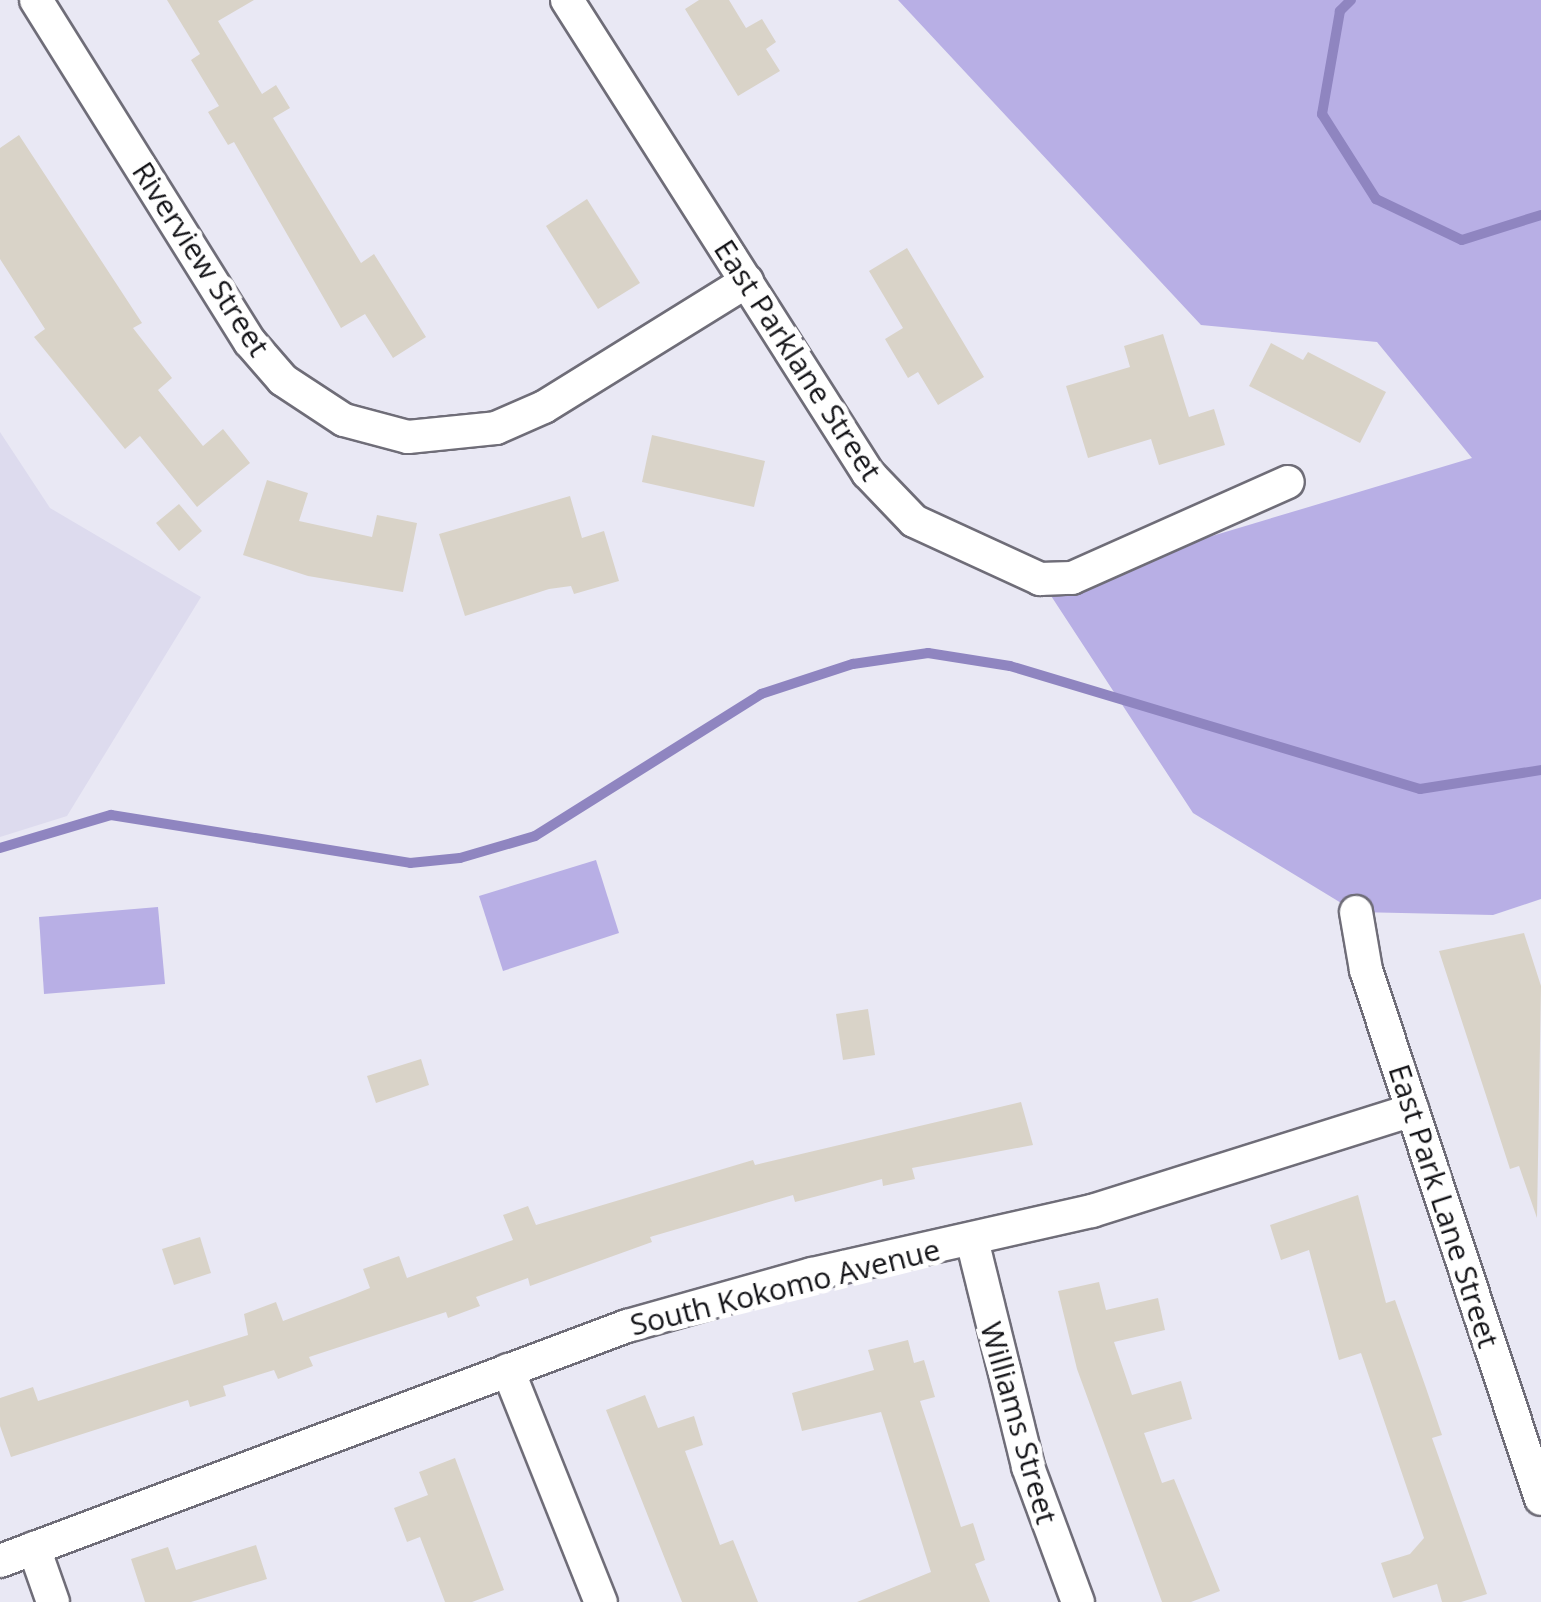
<!DOCTYPE html>
<html>
<head>
<meta charset="utf-8">
<style>
	body { margin:0 }
	#map { position:relative; width:1541px; height:1602px; overflow:hidden; background:#e9e8f4; font-family:"Open Sans",sans-serif }
	div>[style] { position:absolute }
	[style*='--x'] { left:calc(var(--x)*1px); top:calc(var(--y)*1px); width:calc(var(--w)*1px); rotate:calc(var(--a)*1deg) }
	.built>* { inset:0; background:#dddbee }
	.green>* { inset:0; background:#b8afe5 }
	.stream>* { height:10px; margin:-5px; padding:0 5px; transform-origin:5px; border-radius:5px; background:#8f85c0 }
	.building>* { inset:0; background:#d9d3c8 }
	.roads { filter:drop-shadow(2px 0 #6f6d78) drop-shadow(-2px 0 #6f6d78) drop-shadow(0 2px #6f6d78) drop-shadow(0 -2px #6f6d78) }
	.street>* { height:32px; margin:-16px; padding:0 16px; transform-origin:16px; border-radius:16px; background:#fff }
	span { translate:-50% -50%; white-space:nowrap; text-align:center; line-height:1.15; -webkit-text-stroke:10px #fff; paint-order:stroke }
	.street-label { font-size:30px; color:#151519 }
</style>
</head>
<body>
<div id="map">
	<div class="built">
		<div style="clip-path:polygon(0 432px,50px 508px,201px 597px,67px 816px,0 837px)"></div>
	</div>
	<div class="green">
		<div style="clip-path:polygon(898px 0,1541px 0,1541px 899px,1493px 915px,1356px 912px,1193px 813px,1040px 579px,1102px 569px,1472px 458px,1377px 342px,1201px 325px)"></div>
		<div style="clip-path:polygon(596px 860px,619px 933px,503px 971px,479px 896px)"></div>
		<div style="clip-path:polygon(158px 907px,165px 984px,44px 994px,39px 917px)"></div>
	</div>
	<div class="stream">
		<div style="--x:1351;--y:0;--w:16;--a:135"></div>
		<div style="--x:1340;--y:11;--w:105;--a:99.9"></div>
		<div style="--x:1322;--y:114;--w:101;--a:57.6"></div>
		<div style="--x:1376;--y:199;--w:95;--a:25.5"></div>
		<div style="--x:1462;--y:240;--w:83;--a:-17.6"></div>
		<div style="--x:0;--y:848;--w:116;--a:-16.6"></div>
		<div style="--x:111;--y:815;--w:303;--a:9.1"></div>
		<div style="--x:410;--y:863;--w:50;--a:-5.7"></div>
		<div style="--x:460;--y:858;--w:78;--a:-16.3"></div>
		<div style="--x:535;--y:836;--w:267;--a:-32.1"></div>
		<div style="--x:761;--y:694;--w:97;--a:-18.1"></div>
		<div style="--x:853;--y:664;--w:76;--a:-8.3"></div>
		<div style="--x:928;--y:653;--w:83;--a:9"></div>
		<div style="--x:1010;--y:666;--w:428;--a:16.7"></div>
		<div style="--x:1420;--y:789;--w:122;--a:-8.9"></div>
	</div>
	<div class="building">
		<div style="clip-path:polygon(167px 0,254px 0,218px 21px,262px 94px,276px 85px,290px 108px,273px 118px,361px 263px,374px 254px,426px 337px,393px 358px,365px 314px,341px 328px,234px 142px,228px 145px,208px 112px,219px 106px,191px 60px,200px 54px)"></div>
		<div style="clip-path:polygon(699px 0,729px 0,746px 28px,762px 19px,776px 42px,766px 49px,780px 71px,738px 96px,685px 9px)"></div>
		<div style="clip-path:polygon(19px 135px,142px 323px,133px 328px,172px 378px,158px 390px,203px 446px,223px 429px,250px 463px,197px 507px,140px 436px,125px 449px,34px 337px,45px 329px,0 259px,0 148px)"></div>
		<div style="clip-path:polygon(587px 199px,640px 283px,598px 309px,546px 226px)"></div>
		<div style="clip-path:polygon(907px 248px,984px 377px,938px 405px,918px 372px,908px 378px,885px 339px,903px 328px,869px 271px)"></div>
		<div style="clip-path:polygon(1163px 334px,1189px 417px,1214px 409px,1225px 445px,1159px 465px,1151px 439px,1088px 458px,1066px 386px,1130px 367px,1124px 346px)"></div>
		<div style="clip-path:polygon(1271px 343px,1303px 360px,1308px 352px,1386px 392px,1360px 443px,1249px 386px)"></div>
		<div style="clip-path:polygon(652px 435px,765px 461px,754px 507px,642px 482px)"></div>
		<div style="clip-path:polygon(267px 480px,308px 493px,299px 521px,372px 537px,377px 515px,417px 523px,403px 592px,308px 576px,243px 555px)"></div>
		<div style="clip-path:polygon(570px 496px,582px 538px,604px 531px,619px 581px,574px 594px,571px 586px,549px 589px,465px 616px,439px 534px)"></div>
		<div style="clip-path:polygon(179px 504px,202px 531px,179px 551px,156px 523px)"></div>
		<div style="clip-path:polygon(1524px 933px,1541px 986px,1537px 1218px,1519px 1166px,1510px 1169px,1439px 951px)"></div>
		<div style="clip-path:polygon(868px 1009px,875px 1055px,843px 1060px,836px 1014px)"></div>
		<div style="clip-path:polygon(421px 1059px,429px 1085px,376px 1103px,367px 1076px)"></div>
		<div style="clip-path:polygon(1021px 1102px,1033px 1145px,912px 1168px,915px 1179px,883px 1186px,882px 1179px,795px 1202px,793px 1195px,650px 1237px,652px 1242px,530px 1286px,528px 1278px,476px 1297px,480px 1306px,448px 1318px,446px 1312px,309px 1357px,313px 1366px,278px 1379px,274px 1370px,223px 1386px,226px 1396px,190px 1407px,188px 1400px,11px 1457px,0 1426px,0 1398px,33px 1387px,38px 1401px,248px 1335px,244px 1314px,276px 1302px,283px 1321px,345px 1298px,370px 1288px,363px 1269px,399px 1256px,407px 1278px,513px 1240px,503px 1215px,528px 1206px,536px 1225px,753px 1160px,755px 1165px)"></div>
		<div style="clip-path:polygon(1358px 1195px,1386px 1303px,1395px 1300px,1426px 1388px,1442px 1435px,1432px 1438px,1487px 1594px,1461px 1602px,1442px 1602px,1437px 1584px,1393px 1598px,1381px 1563px,1410px 1554px,1424px 1538px,1361px 1353px,1339px 1360px,1309px 1250px,1281px 1260px,1270px 1225px)"></div>
		<div style="clip-path:polygon(200px 1237px,211px 1273px,174px 1285px,162px 1249px)"></div>
		<div style="clip-path:polygon(1099px 1282px,1106px 1310px,1158px 1298px,1165px 1330px,1114px 1342px,1132px 1395px,1181px 1381px,1192px 1419px,1144px 1433px,1162px 1483px,1174px 1479px,1220px 1591px,1191px 1602px,1162px 1602px,1077px 1369px,1058px 1291px)"></div>
		<div style="clip-path:polygon(908px 1340px,914px 1363px,924px 1360px,935px 1397px,920px 1401px,961px 1527px,973px 1523px,985px 1560px,975px 1564px,990px 1602px,857px 1602px,931px 1572px,881px 1412px,802px 1431px,792px 1393px,874px 1370px,868px 1350px)"></div>
		<div style="clip-path:polygon(645px 1395px,658px 1428px,694px 1416px,703px 1445px,685px 1451px,720px 1545px,733px 1540px,758px 1602px,682px 1602px,606px 1410px)"></div>
		<div style="clip-path:polygon(455px 1458px,504px 1590px,472px 1602px,445px 1602px,420px 1537px,407px 1542px,394px 1508px,428px 1495px,419px 1472px)"></div>
		<div style="clip-path:polygon(256px 1545px,267px 1579px,191px 1602px,145px 1602px,131px 1559px,168px 1547px,176px 1570px)"></div>
	</div>
	<div class="roads">
		<div class="street">
			<div style="--x:36;--y:0;--w:403;--a:58"></div>
			<div style="--x:250;--y:342;--w:50;--a:49"></div>
			<div style="--x:283;--y:380;--w:73;--a:33.3"></div>
			<div style="--x:344;--y:420;--w:66;--a:14.9"></div>
			<div style="--x:408;--y:437;--w:88;--a:-5.8"></div>
			<div style="--x:496;--y:428;--w:52;--a:-23.6"></div>
			<div style="--x:544;--y:407;--w:239;--a:-31.8"></div>
			<div style="--x:567;--y:0;--w:561;--a:57.53"></div>
			<div style="--x:868;--y:473;--w:66;--a:46.2"></div>
			<div style="--x:914;--y:521;--w:139;--a:24.7"></div>
			<div style="--x:1040;--y:579;--w:32;--a:-2"></div>
			<div style="--x:1072;--y:578;--w:236;--a:-24"></div>
			<div style="--x:1356;--y:912;--w:59;--a:80.2"></div>
			<div style="--x:1366;--y:970;--w:557;--a:71.7"></div>
			<div style="--x:972;--y:1240;--w:234;--a:76.1"></div>
			<div style="--x:1028;--y:1467;--w:144;--a:69.7"></div>
			<div style="--x:508;--y:1370;--w:250;--a:68.2"></div>
			<div style="--x:34;--y:1548;--w:57;--a:70.6"></div>
			<div style="--x:0;--y:1561;--w:670;--a:-20.55"></div>
			<div style="--x:627;--y:1326;--w:192;--a:-15.7"></div>
			<div style="--x:812;--y:1274;--w:287;--a:-12.7"></div>
			<div style="--x:1092;--y:1211;--w:336;--a:-17.5"></div>
		</div>
	</div>
	<div class="street-label">
		<span style="left:201px;top:259px;rotate:57deg">Riverview Street</span>
		<span style="left:798px;top:360px;rotate:57deg">East Parklane Street</span>
		<span style="left:1444px;top:1206px;rotate:72deg">East Park Lane Street</span>
		<span style="left:785px;top:1287px;rotate:-14deg">South Kokomo Avenue</span>
		<span style="left:1019px;top:1423px;rotate:74deg">Williams Street</span>
	</div>
</div>
</body>
</html>
